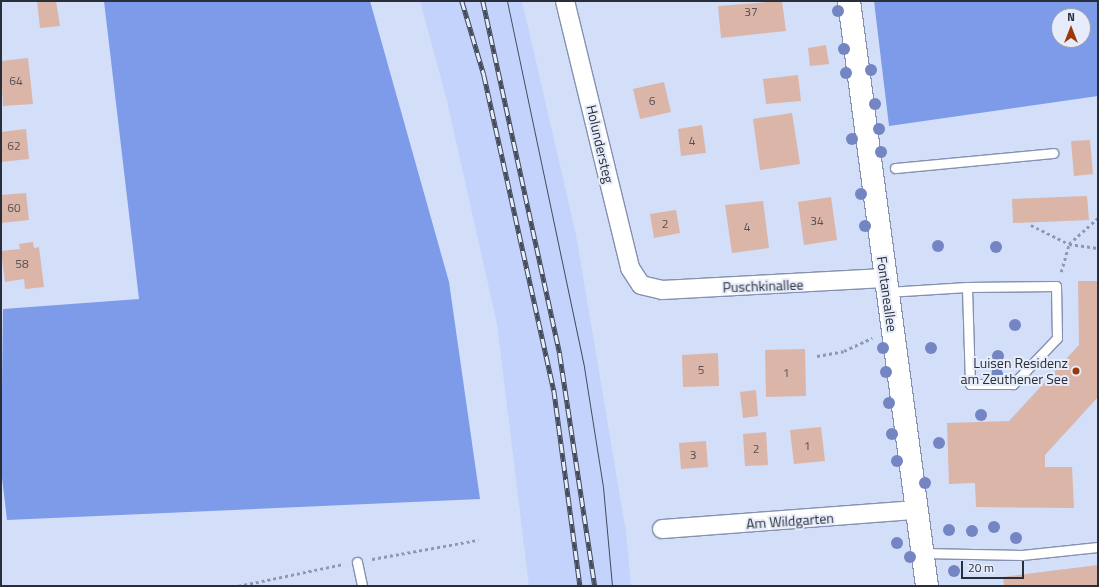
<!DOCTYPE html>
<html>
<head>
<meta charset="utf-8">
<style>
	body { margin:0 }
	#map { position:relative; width:1099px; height:587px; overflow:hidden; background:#d3def9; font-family:"Titillium Web",sans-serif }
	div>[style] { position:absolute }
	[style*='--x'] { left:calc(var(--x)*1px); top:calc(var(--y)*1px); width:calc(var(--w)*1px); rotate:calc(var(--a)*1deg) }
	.built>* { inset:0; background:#c3d3fb }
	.forest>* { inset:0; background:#7d9be9 }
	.building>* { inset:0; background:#dbb5a7 }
	.path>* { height:2.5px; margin-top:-1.25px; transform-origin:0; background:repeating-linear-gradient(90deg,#8f98ae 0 3px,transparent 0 6px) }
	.roads { filter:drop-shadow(1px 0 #8491af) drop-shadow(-1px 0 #8491af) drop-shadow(0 1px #8491af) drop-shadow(0 -1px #8491af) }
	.lane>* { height:9px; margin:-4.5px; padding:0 4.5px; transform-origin:4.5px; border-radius:4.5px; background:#fff }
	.street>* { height:18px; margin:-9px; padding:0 9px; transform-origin:9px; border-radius:9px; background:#fff }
	.secondary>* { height:22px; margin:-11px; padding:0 11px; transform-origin:11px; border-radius:11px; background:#fff }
	.tram>* { height:1px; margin:-0.5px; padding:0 0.5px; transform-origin:0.5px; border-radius:0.5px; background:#444b5a }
	.rail>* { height:4.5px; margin-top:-2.25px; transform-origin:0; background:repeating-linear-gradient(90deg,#e6ecf9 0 9px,#444b5a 0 18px); box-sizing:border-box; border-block:1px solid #444b5a }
	.trees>* { width:12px; height:12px; margin:-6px; border-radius:50%; background:#7385c3 }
	.dots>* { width:11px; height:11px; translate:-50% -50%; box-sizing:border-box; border:2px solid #e6ecf9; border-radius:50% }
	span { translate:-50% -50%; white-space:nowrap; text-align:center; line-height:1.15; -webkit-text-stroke:4px #e6ecf9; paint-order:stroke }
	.number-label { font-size:12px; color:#555055 }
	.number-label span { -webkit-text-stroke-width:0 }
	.street-label { font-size:14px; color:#282e3a }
	.poi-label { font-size:14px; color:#282e3a }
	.right { translate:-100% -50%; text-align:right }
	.frame { position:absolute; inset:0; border:2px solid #282e3a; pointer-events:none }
	.north { position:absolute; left:1051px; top:8px; width:40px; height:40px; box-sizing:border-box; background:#e6ecf9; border:1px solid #9aa0ad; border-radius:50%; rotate:0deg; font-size:11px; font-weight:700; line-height:16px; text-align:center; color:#282e3a }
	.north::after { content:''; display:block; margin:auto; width:14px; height:18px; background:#9d3809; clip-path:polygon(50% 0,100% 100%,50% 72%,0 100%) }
	.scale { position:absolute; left:961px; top:561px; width:63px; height:18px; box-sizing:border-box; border:2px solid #282e3a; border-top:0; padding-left:5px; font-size:12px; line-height:14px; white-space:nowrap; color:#282e3a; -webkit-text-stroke:3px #e6ecf9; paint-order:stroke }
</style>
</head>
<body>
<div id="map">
	<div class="built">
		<div style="clip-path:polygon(420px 1px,522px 1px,576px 235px,626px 532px,631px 586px,529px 586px,497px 324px,447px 101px)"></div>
	</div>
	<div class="forest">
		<div style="clip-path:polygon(104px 1px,370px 1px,449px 282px,480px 499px,7px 520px,1px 469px,3px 309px,139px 299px)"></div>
		<div style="clip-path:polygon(evenodd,874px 1px,1098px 1px,1098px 96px,889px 126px,874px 1px,1059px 16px,1083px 16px,1083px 40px,1059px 40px,1059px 16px)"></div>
	</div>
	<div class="building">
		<div style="clip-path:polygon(37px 1px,56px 1px,60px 26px,40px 28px)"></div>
		<div style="clip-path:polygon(782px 1px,786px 31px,721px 38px,718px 6px)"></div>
		<div style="clip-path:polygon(826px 45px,829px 64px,810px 66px,808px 48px)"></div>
		<div style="clip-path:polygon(28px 58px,33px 104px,3px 106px,1px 61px)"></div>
		<div style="clip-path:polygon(798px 75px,801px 101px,766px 104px,763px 79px)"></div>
		<div style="clip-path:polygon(664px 82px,671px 112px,640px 119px,633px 89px)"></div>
		<div style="clip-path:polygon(792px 113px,800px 164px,760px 170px,753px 119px)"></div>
		<div style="clip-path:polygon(702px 125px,706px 153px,681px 156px,678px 129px)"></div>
		<div style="clip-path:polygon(26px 129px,29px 159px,1px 162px,1px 132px)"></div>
		<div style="clip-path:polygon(1090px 140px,1093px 174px,1074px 176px,1071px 141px)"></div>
		<div style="clip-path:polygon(26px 193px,29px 220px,1px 223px,1px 195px)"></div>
		<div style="clip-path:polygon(1087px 196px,1089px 220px,1013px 223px,1012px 199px)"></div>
		<div style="clip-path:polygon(831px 197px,837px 240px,804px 245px,798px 202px)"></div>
		<div style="clip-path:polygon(763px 201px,769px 248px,732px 253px,725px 205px)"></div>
		<div style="clip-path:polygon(676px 210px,680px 233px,654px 238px,650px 214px)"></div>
		<div style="clip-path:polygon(33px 242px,34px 248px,39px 247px,44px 287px,25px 289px,24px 279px,5px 282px,1px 251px,20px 249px,19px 244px)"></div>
		<div style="clip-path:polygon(1078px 281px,1098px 281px,1098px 397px,1045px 455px,1045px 467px,1072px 467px,1074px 508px,976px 507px,975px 483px,949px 484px,947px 423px,1009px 421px,1079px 345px)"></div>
		<div style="clip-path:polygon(805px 349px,806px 396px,766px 397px,765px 350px)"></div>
		<div style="clip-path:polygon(718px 353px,719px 386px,683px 387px,682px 355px)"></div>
		<div style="clip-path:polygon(756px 390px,758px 416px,743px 418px,740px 392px)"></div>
		<div style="clip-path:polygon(821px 427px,825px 461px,794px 464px,790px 430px)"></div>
		<div style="clip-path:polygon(766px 432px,768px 465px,745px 466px,743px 434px)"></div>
		<div style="clip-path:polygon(706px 441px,708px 467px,681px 469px,679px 443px)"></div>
		<div style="clip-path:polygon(1098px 565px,1098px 586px,1004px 586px,1003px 577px)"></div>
	</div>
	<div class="path">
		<div style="--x:1031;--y:225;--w:42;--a:26.6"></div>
		<div style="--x:1069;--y:244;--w:29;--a:8"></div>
		<div style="--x:1061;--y:272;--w:29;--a:-74"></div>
		<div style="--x:1069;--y:244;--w:39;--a:-42"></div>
		<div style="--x:817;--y:356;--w:27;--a:-10"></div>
		<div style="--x:844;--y:351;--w:31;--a:-25"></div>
		<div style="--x:372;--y:559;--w:108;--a:-10.2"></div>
		<div style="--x:238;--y:586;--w:107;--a:-11.8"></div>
	</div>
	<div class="roads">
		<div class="lane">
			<div style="--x:895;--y:168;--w:159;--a:-5.4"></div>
			<div style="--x:887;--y:292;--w:80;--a:-3.6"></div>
			<div style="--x:967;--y:287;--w:89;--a:-0.6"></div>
			<div style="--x:1056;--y:286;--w:52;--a:88.9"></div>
			<div style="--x:1057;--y:338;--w:64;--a:133.7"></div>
			<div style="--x:1013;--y:384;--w:43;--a:180"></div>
			<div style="--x:970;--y:384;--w:97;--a:-91.8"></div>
			<div style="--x:923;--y:553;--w:99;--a:1.2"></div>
			<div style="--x:1022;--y:555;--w:76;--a:-6"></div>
			<div style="--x:357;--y:562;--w:25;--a:78"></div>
		</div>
		<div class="street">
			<div style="--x:565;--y:1;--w:275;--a:76.3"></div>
			<div style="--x:630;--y:268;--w:20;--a:57"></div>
			<div style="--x:641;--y:285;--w:22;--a:13"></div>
			<div style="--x:662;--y:290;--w:223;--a:-3.1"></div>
			<div style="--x:662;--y:529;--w:256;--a:-4.3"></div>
		</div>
		<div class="secondary">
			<div style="--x:849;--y:1;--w:590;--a:82.41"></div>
		</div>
	</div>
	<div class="tram">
		<div style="--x:507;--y:1;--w:374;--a:78.1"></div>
		<div style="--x:584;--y:367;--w:121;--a:81"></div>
		<div style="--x:603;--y:487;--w:99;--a:84.8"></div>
	</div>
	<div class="rail">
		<div style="--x:462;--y:1;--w:77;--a:73.4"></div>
		<div style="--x:484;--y:75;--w:323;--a:77.5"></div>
		<div style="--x:554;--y:390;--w:198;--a:82.4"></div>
		<div style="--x:483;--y:1;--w:362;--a:77.7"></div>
		<div style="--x:560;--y:355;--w:234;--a:81.4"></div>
	</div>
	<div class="trees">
		<div style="left:838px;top:11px"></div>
		<div style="left:844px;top:49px"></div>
		<div style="left:871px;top:70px"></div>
		<div style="left:846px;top:73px"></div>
		<div style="left:875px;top:104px"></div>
		<div style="left:879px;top:129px"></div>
		<div style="left:852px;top:139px"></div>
		<div style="left:881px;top:152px"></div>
		<div style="left:861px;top:194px"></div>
		<div style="left:865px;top:226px"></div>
		<div style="left:938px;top:246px"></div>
		<div style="left:996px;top:247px"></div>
		<div style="left:1015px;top:325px"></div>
		<div style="left:883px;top:348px"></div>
		<div style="left:931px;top:348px"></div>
		<div style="left:998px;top:356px"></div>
		<div style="left:886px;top:372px"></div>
		<div style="left:997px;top:374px"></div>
		<div style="left:889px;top:403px"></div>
		<div style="left:981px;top:415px"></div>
		<div style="left:892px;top:434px"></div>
		<div style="left:939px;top:443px"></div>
		<div style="left:897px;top:461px"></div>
		<div style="left:925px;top:483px"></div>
		<div style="left:994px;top:527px"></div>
		<div style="left:949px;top:530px"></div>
		<div style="left:972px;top:531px"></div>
		<div style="left:1016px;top:538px"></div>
		<div style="left:897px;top:543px"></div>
		<div style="left:910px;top:557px"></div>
		<div style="left:954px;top:571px"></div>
	</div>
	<div class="dots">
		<div style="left:1076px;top:371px;background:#9d3809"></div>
	</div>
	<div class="number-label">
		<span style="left:751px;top:12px">37</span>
		<span style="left:16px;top:81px">64</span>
		<span style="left:652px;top:101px">6</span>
		<span style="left:692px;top:141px">4</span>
		<span style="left:14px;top:146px">62</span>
		<span style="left:14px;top:208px">60</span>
		<span style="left:817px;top:221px">34</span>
		<span style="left:665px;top:224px">2</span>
		<span style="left:747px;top:227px">4</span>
		<span style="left:22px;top:264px">58</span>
		<span style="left:701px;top:370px">5</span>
		<span style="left:786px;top:373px">1</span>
		<span style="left:807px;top:446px">1</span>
		<span style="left:756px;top:449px">2</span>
		<span style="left:693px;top:455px">3</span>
	</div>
	<div class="street-label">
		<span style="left:600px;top:144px;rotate:77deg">Holundersteg</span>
		<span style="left:763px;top:286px;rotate:-2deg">Puschkinallee</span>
		<span style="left:887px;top:294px;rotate:82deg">Fontaneallee</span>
		<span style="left:790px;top:521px;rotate:-4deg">Am Wildgarten</span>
	</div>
	<div class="poi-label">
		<span class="right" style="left:1068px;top:371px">Luisen Residenz<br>am Zeuthener See</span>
	</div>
	<div class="frame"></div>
	<div class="north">N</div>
	<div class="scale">20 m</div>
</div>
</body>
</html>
